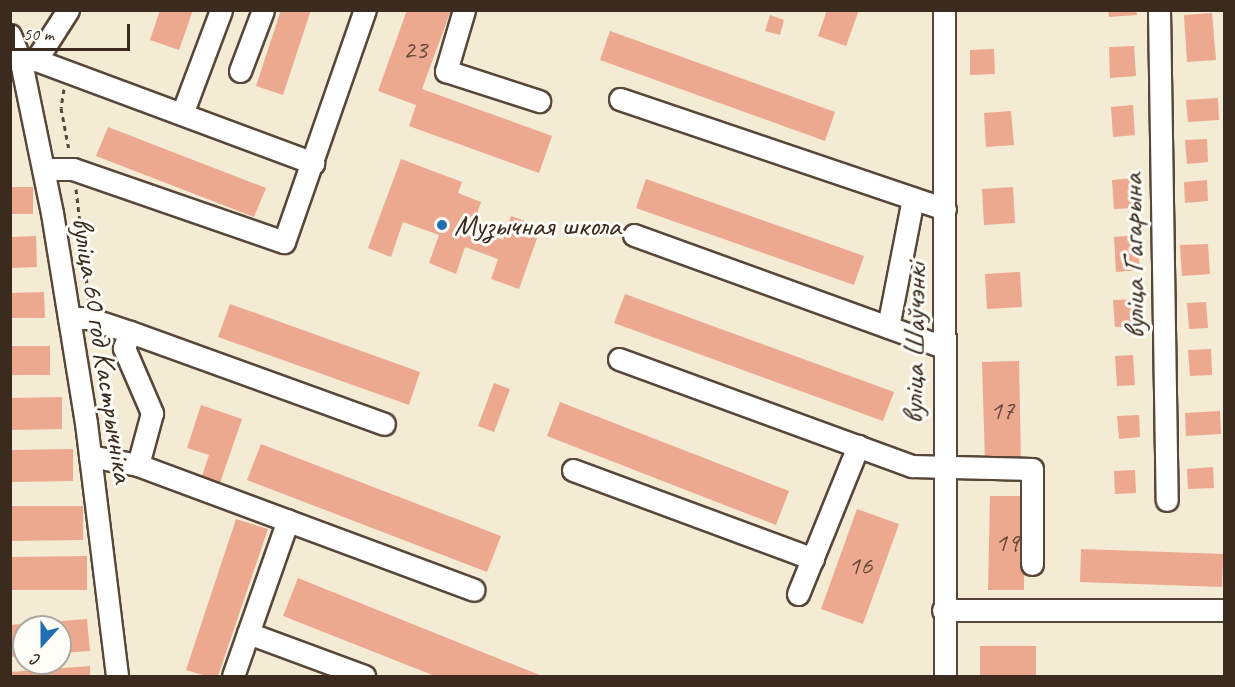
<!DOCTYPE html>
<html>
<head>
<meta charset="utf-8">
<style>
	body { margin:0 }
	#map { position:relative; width:1235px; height:687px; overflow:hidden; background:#f3ebd4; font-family:Caveat,sans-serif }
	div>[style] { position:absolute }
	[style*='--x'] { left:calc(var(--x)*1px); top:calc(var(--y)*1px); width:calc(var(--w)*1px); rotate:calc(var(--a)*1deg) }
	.building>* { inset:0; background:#eda890 }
	.path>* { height:3px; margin-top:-1.5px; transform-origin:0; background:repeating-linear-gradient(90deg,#574739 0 4.5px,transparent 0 9px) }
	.roads { filter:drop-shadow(2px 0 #574739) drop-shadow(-2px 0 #574739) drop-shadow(0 2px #574739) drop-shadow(0 -2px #574739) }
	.minor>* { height:21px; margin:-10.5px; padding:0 10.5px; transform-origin:10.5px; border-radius:10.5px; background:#fff }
	.dots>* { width:16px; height:16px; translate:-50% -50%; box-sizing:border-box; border:3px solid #fdfcf7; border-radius:50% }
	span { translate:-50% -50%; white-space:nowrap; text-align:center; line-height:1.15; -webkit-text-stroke:6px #fdfcf7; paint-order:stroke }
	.number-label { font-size:27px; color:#684a3a }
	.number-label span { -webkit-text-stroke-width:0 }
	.poi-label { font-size:30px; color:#3b2a1e }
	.left { translate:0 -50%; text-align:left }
	.street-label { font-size:30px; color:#3b2a1e }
	.frame { position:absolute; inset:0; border:12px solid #3b2a1e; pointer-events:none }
	.north { position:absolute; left:12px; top:615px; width:60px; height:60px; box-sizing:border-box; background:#fdfcf7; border:2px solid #afa8a0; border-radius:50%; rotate:201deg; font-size:16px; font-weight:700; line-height:24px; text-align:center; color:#3b2a1e }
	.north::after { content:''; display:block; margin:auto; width:21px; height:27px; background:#1f6fb2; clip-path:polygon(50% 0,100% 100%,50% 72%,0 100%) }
	.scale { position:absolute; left:12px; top:24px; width:118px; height:27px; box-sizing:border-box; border:3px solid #3b2a1e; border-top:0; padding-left:8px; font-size:18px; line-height:21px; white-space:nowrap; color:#3b2a1e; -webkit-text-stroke:4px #fdfcf7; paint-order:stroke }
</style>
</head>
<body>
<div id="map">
	<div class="building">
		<div style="clip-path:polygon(160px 10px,193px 10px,179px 50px,150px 40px)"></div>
		<div style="clip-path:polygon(281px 10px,311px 10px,283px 95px,256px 86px)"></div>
		<div style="clip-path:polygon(407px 10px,451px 10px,422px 89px,552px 136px,539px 173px,409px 126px,416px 105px,378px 91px)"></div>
		<div style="clip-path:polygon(827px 10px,859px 10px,846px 46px,818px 36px)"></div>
		<div style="clip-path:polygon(1108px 10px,1136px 10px,1137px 15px,1109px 17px)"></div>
		<div style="clip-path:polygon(1212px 13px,1216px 60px,1187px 62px,1184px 15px)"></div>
		<div style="clip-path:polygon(770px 15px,784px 20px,780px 35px,765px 31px)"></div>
		<div style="clip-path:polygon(610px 31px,835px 112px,825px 141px,600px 60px)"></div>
		<div style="clip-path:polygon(1134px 46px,1136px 76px,1110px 78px,1109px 47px)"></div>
		<div style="clip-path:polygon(994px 49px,995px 74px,970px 75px,970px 50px)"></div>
		<div style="clip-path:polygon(1218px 98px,1219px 120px,1188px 122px,1186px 100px)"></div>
		<div style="clip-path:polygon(1133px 105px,1135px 135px,1113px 137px,1111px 107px)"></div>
		<div style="clip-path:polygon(1011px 111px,1014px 145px,986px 147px,984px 113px)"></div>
		<div style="clip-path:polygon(108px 127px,266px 188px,254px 217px,96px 156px)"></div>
		<div style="clip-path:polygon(1207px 139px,1208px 162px,1187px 164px,1185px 140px)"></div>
		<div style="clip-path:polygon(401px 159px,462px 182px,458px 193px,481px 202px,472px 228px,503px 240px,511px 216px,541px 227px,519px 289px,491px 279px,498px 259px,465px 247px,456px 274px,429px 263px,439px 235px,403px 222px,391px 257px,368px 248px)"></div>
		<div style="clip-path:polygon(1132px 178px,1134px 208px,1114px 209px,1112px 180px)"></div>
		<div style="clip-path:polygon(646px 179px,864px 256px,854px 285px,636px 208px)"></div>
		<div style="clip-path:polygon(1207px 180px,1208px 201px,1185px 203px,1184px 182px)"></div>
		<div style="clip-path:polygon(10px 187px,33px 187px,33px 214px,10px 214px)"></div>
		<div style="clip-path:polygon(1013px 187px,1015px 223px,984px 225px,982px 189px)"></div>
		<div style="clip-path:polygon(1137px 235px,1140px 270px,1116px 272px,1114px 237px)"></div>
		<div style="clip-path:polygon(36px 236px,37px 267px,10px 268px,10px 237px)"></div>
		<div style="clip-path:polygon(1208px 244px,1210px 274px,1182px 276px,1180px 245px)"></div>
		<div style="clip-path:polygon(1020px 272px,1022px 307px,987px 309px,985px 274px)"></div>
		<div style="clip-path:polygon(44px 292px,45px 318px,10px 318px,10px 293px)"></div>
		<div style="clip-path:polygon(625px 294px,894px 392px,883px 421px,614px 323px)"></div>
		<div style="clip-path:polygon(1138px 299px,1140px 326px,1115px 327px,1113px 300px)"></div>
		<div style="clip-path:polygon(1206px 302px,1208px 328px,1189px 329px,1187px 303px)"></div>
		<div style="clip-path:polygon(230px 304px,420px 372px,409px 405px,218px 337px)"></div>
		<div style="clip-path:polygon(10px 346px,50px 346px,50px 375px,10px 375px)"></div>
		<div style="clip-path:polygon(1211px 349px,1212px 375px,1190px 376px,1188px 350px)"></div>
		<div style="clip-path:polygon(1133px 355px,1135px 385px,1117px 386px,1115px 356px)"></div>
		<div style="clip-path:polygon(1019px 361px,1021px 461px,985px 462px,982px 362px)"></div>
		<div style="clip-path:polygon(494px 383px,510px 389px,494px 432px,478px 426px)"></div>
		<div style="clip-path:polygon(62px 397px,62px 429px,10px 430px,10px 398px)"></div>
		<div style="clip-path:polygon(560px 402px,789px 491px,776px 525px,547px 436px)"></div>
		<div style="clip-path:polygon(201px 405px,242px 419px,220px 483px,202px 476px,209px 455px,187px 448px)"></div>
		<div style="clip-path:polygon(1220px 411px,1221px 434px,1186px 436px,1185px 413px)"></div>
		<div style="clip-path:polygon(1139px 415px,1140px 437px,1119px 439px,1117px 416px)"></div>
		<div style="clip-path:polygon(261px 444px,501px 536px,487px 572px,247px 480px)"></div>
		<div style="clip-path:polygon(73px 449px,73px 481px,10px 482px,10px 450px)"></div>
		<div style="clip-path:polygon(1213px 467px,1214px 488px,1188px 489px,1187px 469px)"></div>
		<div style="clip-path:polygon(1135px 470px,1136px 493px,1115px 494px,1114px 471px)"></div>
		<div style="clip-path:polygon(990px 496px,1025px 496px,1024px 590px,988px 590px)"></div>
		<div style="clip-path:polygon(10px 506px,83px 506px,83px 540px,10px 541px)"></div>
		<div style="clip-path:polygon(857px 509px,899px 524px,863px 624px,821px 609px)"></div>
		<div style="clip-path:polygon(236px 519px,268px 529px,218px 676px,206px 676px,186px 670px)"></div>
		<div style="clip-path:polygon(1081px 549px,1223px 554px,1222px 587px,1080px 582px)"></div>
		<div style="clip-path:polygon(87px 556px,87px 590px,10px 590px,10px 557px)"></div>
		<div style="clip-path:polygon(298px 578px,542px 676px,435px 676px,283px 616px)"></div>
		<div style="clip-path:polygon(87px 619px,90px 651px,60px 653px,60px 627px,24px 627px,24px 656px,10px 657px,10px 625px)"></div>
		<div style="clip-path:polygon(980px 646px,1036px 646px,1036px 676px,980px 676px)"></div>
		<div style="clip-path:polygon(90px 666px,90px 676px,10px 676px,10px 672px)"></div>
	</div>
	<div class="path">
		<div style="--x:64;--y:89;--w:19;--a:99"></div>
		<div style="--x:61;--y:108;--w:43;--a:79.2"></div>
		<div style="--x:76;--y:189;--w:114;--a:83.4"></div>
	</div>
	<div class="roads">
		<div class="minor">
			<div style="--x:464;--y:10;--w:64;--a:106.4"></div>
			<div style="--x:446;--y:71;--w:98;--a:17.9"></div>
			<div style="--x:944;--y:10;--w:666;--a:89.91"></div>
			<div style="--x:1159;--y:10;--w:490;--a:89.1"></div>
			<div style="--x:10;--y:35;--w:29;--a:68"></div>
			<div style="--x:21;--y:62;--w:154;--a:78.4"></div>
			<div style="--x:52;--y:213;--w:213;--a:80.8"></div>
			<div style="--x:86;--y:423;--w:255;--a:83"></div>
			<div style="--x:36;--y:60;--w:59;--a:-57.4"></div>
			<div style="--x:21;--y:62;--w:15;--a:-8"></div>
			<div style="--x:36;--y:60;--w:296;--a:20.4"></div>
			<div style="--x:240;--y:71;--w:65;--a:-69.3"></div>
			<div style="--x:620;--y:99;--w:343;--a:18.7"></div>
			<div style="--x:182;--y:114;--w:111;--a:-69.4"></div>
			<div style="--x:44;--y:169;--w:29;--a:0"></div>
			<div style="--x:73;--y:169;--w:223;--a:19.1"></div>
			<div style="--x:284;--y:242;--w:246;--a:-70.8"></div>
			<div style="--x:634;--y:235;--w:330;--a:19.9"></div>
			<div style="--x:69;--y:318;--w:19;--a:0"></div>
			<div style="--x:88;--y:318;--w:44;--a:18.4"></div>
			<div style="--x:130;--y:332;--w:17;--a:111"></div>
			<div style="--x:124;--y:348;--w:71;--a:66.7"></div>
			<div style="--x:152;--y:413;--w:54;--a:105.1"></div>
			<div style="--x:138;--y:465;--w:49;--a:-169.4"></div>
			<div style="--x:888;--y:327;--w:131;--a:-79"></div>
			<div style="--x:130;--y:332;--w:270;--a:19.9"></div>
			<div style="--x:619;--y:359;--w:312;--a:20.1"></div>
			<div style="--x:912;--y:466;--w:120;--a:1.4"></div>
			<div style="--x:1032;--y:469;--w:95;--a:90"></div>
			<div style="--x:138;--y:465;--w:358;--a:20.4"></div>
			<div style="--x:573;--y:470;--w:256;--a:20.3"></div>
			<div style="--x:798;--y:594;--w:160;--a:-67.9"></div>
			<div style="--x:943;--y:610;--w:281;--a:0"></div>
			<div style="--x:248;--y:633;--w:124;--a:20.3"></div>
			<div style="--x:233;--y:676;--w:165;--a:-70.6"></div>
		</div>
	</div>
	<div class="dots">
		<div style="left:442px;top:225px;background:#1f6fb2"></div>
	</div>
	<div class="number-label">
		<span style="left:415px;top:50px">23</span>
		<span style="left:1002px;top:411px">17</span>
		<span style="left:1007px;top:543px">19</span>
		<span style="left:860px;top:566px">16</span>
	</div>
	<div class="poi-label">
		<span class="left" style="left:454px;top:225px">Музычная школа</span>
	</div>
	<div class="street-label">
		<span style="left:1133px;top:256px;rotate:-91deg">вуліца Гагарына</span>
		<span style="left:914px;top:343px;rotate:-89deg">вуліца Шаўчэнкі</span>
		<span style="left:103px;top:350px;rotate:81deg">вуліца 60 год Кастрычніка</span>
	</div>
	<div class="frame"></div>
	<div class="north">С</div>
	<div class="scale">50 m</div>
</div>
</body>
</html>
